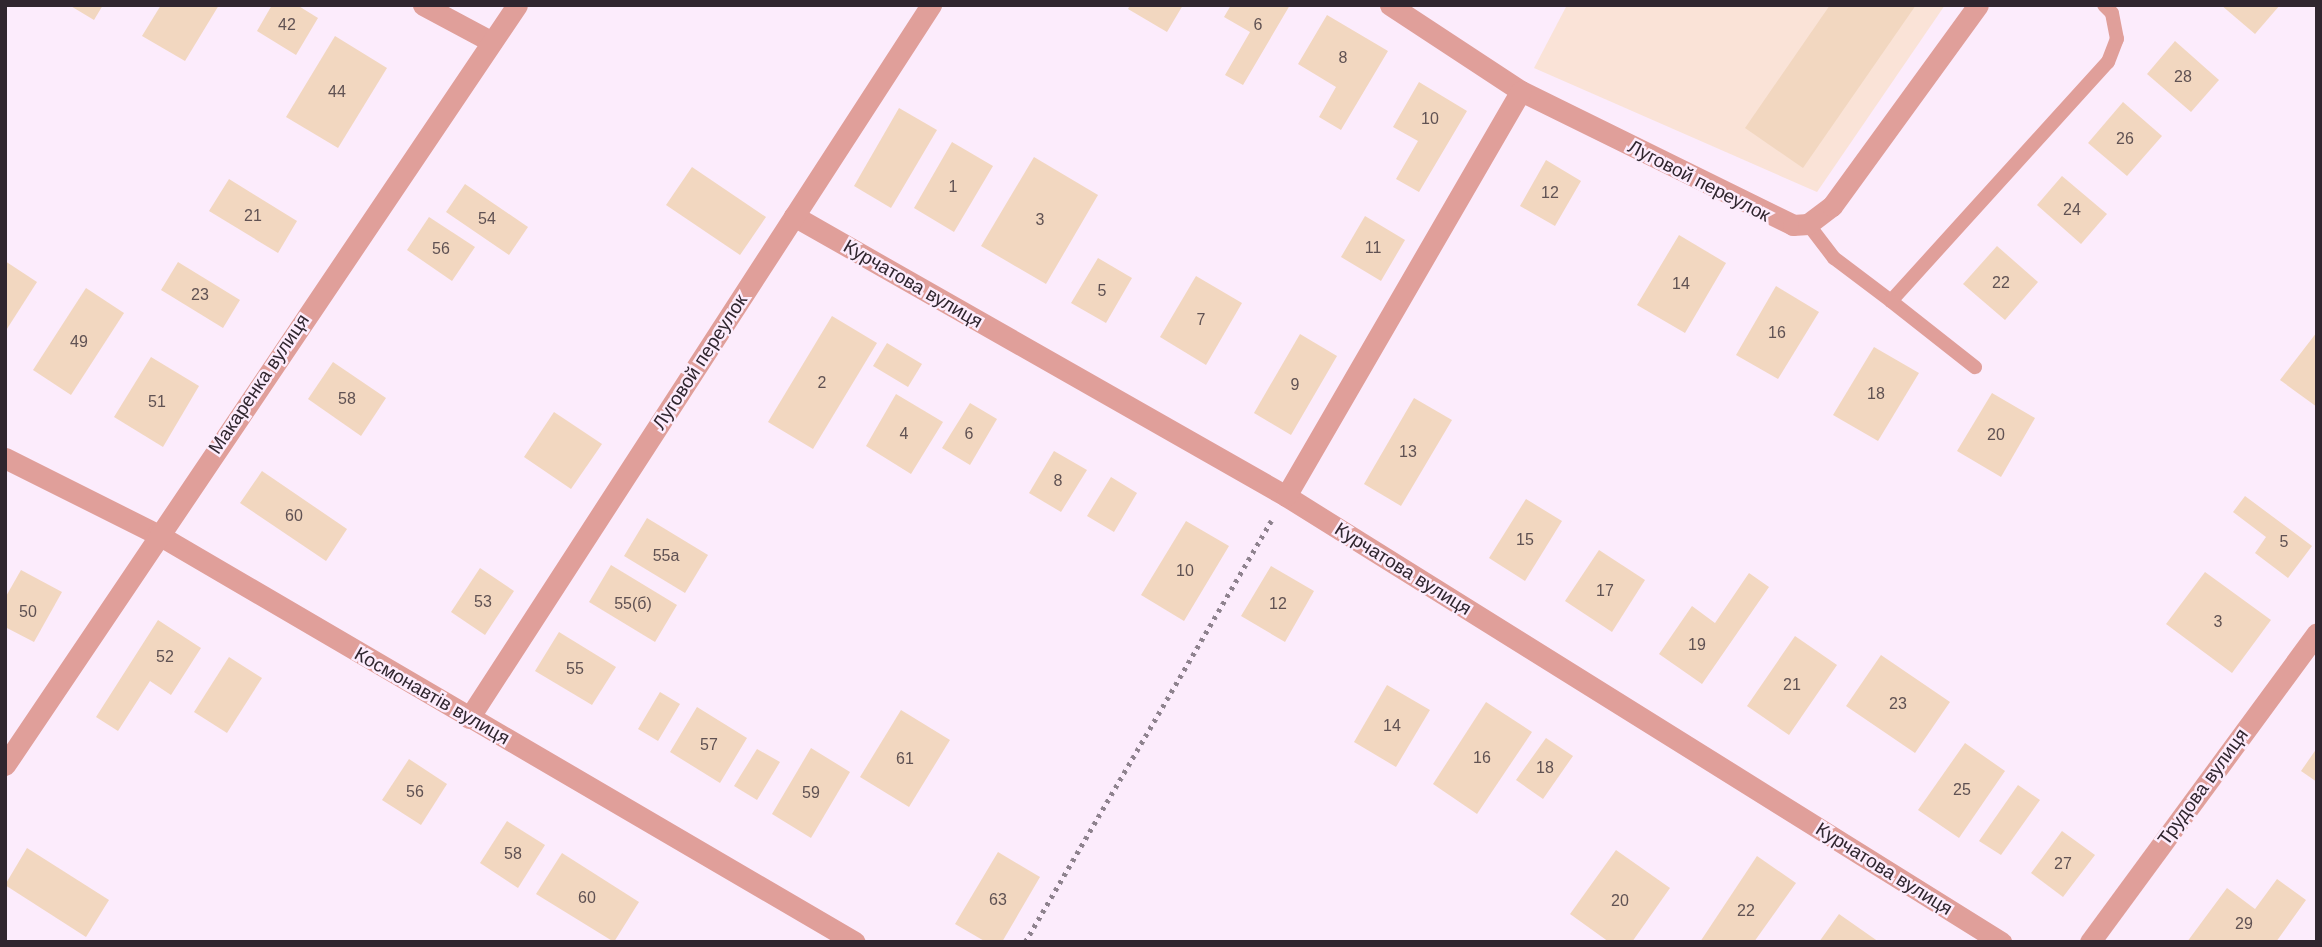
<!DOCTYPE html>
<html>
<head>
<meta charset="utf-8">
<style>
	body { margin:0 }
	#map { position:relative; width:2322px; height:947px; overflow:hidden; background:#fcecfc; font-family:Helvetica,sans-serif }
	div>[style] { position:absolute }
	[style*='--x'] { left:calc(var(--x)*1px); top:calc(var(--y)*1px); width:calc(var(--w)*1px); rotate:calc(var(--a)*1deg) }
	.industrial>* { inset:0; background:#fae3d7 }
	.building>* { inset:0; background:#f2d7c0 }
	.path>* { height:4.5px; margin-top:-2.25px; transform-origin:0; background:repeating-linear-gradient(90deg,#8e828e 0 3.5px,transparent 0 8.5px) }
	.service>* { height:14px; margin:-7px; padding:0 7px; transform-origin:7px; border-radius:7px; background:#e09f9a }
	.minor>* { height:21px; margin:-10.5px; padding:0 10.5px; transform-origin:10.5px; border-radius:10.5px; background:#e09f9a }
	span { translate:-50% -50%; white-space:nowrap; text-align:center; line-height:1.15; -webkit-text-stroke:5px #fcecfc; paint-order:stroke }
	.number-label { font-size:16px; color:#605253 }
	.number-label span { -webkit-text-stroke-width:0 }
	.street-label { font-size:19px; color:#30262f }
	.frame { position:absolute; inset:0; border:7px solid #30262f; pointer-events:none }
</style>
</head>
<body>
<div id="map">
	<div class="industrial">
		<div style="clip-path:polygon(1567px 5px,1945px 5px,1817px 192px,1534px 68px)"></div>
	</div>
	<div class="building">
		<div style="clip-path:polygon(69px 5px,103px 5px,94px 20px)"></div>
		<div style="clip-path:polygon(161px 5px,219px 5px,185px 61px,142px 36px)"></div>
		<div style="clip-path:polygon(272px 5px,297px 5px,318px 18px,296px 55px,257px 31px)"></div>
		<div style="clip-path:polygon(1130px 5px,1183px 5px,1167px 32px,1128px 9px)"></div>
		<div style="clip-path:polygon(1231px 5px,1290px 5px,1243px 85px,1225px 75px,1250px 32px,1224px 17px)"></div>
		<div style="clip-path:polygon(1830px 5px,1916px 5px,1803px 168px,1745px 128px)"></div>
		<div style="clip-path:polygon(2221px 5px,2280px 5px,2255px 34px)"></div>
		<div style="clip-path:polygon(1327px 15px,1388px 51px,1341px 130px,1319px 117px,1336px 87px,1298px 64px)"></div>
		<div style="clip-path:polygon(335px 36px,387px 68px,338px 148px,286px 117px)"></div>
		<div style="clip-path:polygon(2175px 41px,2219px 80px,2191px 112px,2147px 74px)"></div>
		<div style="clip-path:polygon(1419px 82px,1467px 111px,1419px 192px,1396px 179px,1418px 141px,1393px 127px)"></div>
		<div style="clip-path:polygon(2123px 102px,2162px 136px,2127px 176px,2088px 143px)"></div>
		<div style="clip-path:polygon(899px 108px,937px 130px,891px 208px,854px 186px)"></div>
		<div style="clip-path:polygon(952px 142px,993px 166px,954px 232px,914px 208px)"></div>
		<div style="clip-path:polygon(1034px 157px,1098px 195px,1046px 284px,981px 246px)"></div>
		<div style="clip-path:polygon(1546px 160px,1581px 181px,1555px 226px,1520px 206px)"></div>
		<div style="clip-path:polygon(692px 167px,766px 217px,740px 255px,666px 205px)"></div>
		<div style="clip-path:polygon(2062px 176px,2107px 214px,2081px 244px,2037px 205px)"></div>
		<div style="clip-path:polygon(229px 179px,297px 221px,278px 253px,209px 211px)"></div>
		<div style="clip-path:polygon(465px 184px,528px 227px,509px 255px,446px 212px)"></div>
		<div style="clip-path:polygon(1365px 216px,1405px 240px,1381px 281px,1341px 257px)"></div>
		<div style="clip-path:polygon(429px 217px,475px 247px,452px 281px,407px 250px)"></div>
		<div style="clip-path:polygon(1679px 235px,1726px 263px,1685px 333px,1637px 305px)"></div>
		<div style="clip-path:polygon(1997px 246px,2038px 282px,2005px 320px,1963px 284px)"></div>
		<div style="clip-path:polygon(1098px 258px,1132px 278px,1106px 323px,1071px 303px)"></div>
		<div style="clip-path:polygon(5px 261px,37px 282px,5px 332px)"></div>
		<div style="clip-path:polygon(178px 262px,240px 300px,223px 328px,161px 290px)"></div>
		<div style="clip-path:polygon(1196px 276px,1242px 303px,1206px 365px,1160px 337px)"></div>
		<div style="clip-path:polygon(1776px 286px,1819px 312px,1778px 379px,1736px 355px)"></div>
		<div style="clip-path:polygon(86px 288px,124px 313px,71px 395px,33px 370px)"></div>
		<div style="clip-path:polygon(832px 316px,877px 343px,813px 449px,768px 422px)"></div>
		<div style="clip-path:polygon(2317px 332px,2317px 407px,2280px 380px)"></div>
		<div style="clip-path:polygon(1300px 334px,1337px 356px,1291px 435px,1254px 413px)"></div>
		<div style="clip-path:polygon(887px 343px,922px 364px,908px 387px,873px 366px)"></div>
		<div style="clip-path:polygon(1874px 347px,1919px 373px,1878px 441px,1833px 415px)"></div>
		<div style="clip-path:polygon(151px 357px,199px 386px,163px 447px,114px 417px)"></div>
		<div style="clip-path:polygon(333px 362px,386px 398px,361px 436px,308px 399px)"></div>
		<div style="clip-path:polygon(1992px 393px,2035px 418px,2001px 477px,1957px 451px)"></div>
		<div style="clip-path:polygon(896px 394px,943px 422px,911px 474px,866px 446px)"></div>
		<div style="clip-path:polygon(1414px 398px,1452px 420px,1401px 506px,1364px 484px)"></div>
		<div style="clip-path:polygon(970px 403px,997px 419px,970px 465px,942px 448px)"></div>
		<div style="clip-path:polygon(554px 412px,602px 444px,571px 489px,524px 457px)"></div>
		<div style="clip-path:polygon(1054px 451px,1087px 470px,1061px 512px,1029px 493px)"></div>
		<div style="clip-path:polygon(262px 471px,347px 529px,326px 561px,240px 503px)"></div>
		<div style="clip-path:polygon(1111px 477px,1137px 493px,1114px 532px,1087px 516px)"></div>
		<div style="clip-path:polygon(2245px 496px,2312px 546px,2288px 578px,2255px 553px,2266px 537px,2233px 512px)"></div>
		<div style="clip-path:polygon(1526px 499px,1562px 521px,1525px 581px,1489px 558px)"></div>
		<div style="clip-path:polygon(647px 518px,708px 555px,685px 593px,624px 556px)"></div>
		<div style="clip-path:polygon(1186px 521px,1229px 546px,1184px 621px,1141px 595px)"></div>
		<div style="clip-path:polygon(1599px 550px,1645px 580px,1612px 632px,1565px 601px)"></div>
		<div style="clip-path:polygon(611px 565px,677px 605px,655px 642px,589px 602px)"></div>
		<div style="clip-path:polygon(1271px 566px,1314px 591px,1285px 642px,1241px 616px)"></div>
		<div style="clip-path:polygon(480px 568px,514px 591px,485px 635px,451px 612px)"></div>
		<div style="clip-path:polygon(21px 570px,62px 592px,34px 642px,5px 627px,5px 598px)"></div>
		<div style="clip-path:polygon(2205px 572px,2271px 620px,2232px 673px,2166px 624px)"></div>
		<div style="clip-path:polygon(1749px 573px,1769px 587px,1702px 684px,1659px 654px,1692px 606px,1715px 623px)"></div>
		<div style="clip-path:polygon(158px 620px,201px 648px,171px 695px,150px 681px,118px 731px,96px 717px)"></div>
		<div style="clip-path:polygon(559px 632px,616px 667px,592px 705px,535px 671px)"></div>
		<div style="clip-path:polygon(1795px 636px,1837px 665px,1789px 735px,1747px 706px)"></div>
		<div style="clip-path:polygon(1881px 655px,1950px 702px,1915px 753px,1846px 706px)"></div>
		<div style="clip-path:polygon(229px 657px,262px 678px,227px 733px,194px 712px)"></div>
		<div style="clip-path:polygon(1387px 685px,1430px 710px,1396px 767px,1354px 742px)"></div>
		<div style="clip-path:polygon(660px 692px,680px 704px,658px 741px,638px 729px)"></div>
		<div style="clip-path:polygon(1486px 702px,1532px 732px,1477px 814px,1433px 784px)"></div>
		<div style="clip-path:polygon(697px 707px,747px 738px,720px 783px,670px 752px)"></div>
		<div style="clip-path:polygon(901px 710px,950px 740px,909px 807px,860px 777px)"></div>
		<div style="clip-path:polygon(1546px 738px,1573px 756px,1543px 799px,1516px 780px)"></div>
		<div style="clip-path:polygon(1965px 743px,2005px 771px,1959px 838px,1918px 810px)"></div>
		<div style="clip-path:polygon(811px 748px,850px 772px,811px 838px,772px 814px)"></div>
		<div style="clip-path:polygon(2317px 748px,2317px 782px,2301px 771px)"></div>
		<div style="clip-path:polygon(757px 749px,780px 762px,757px 800px,734px 786px)"></div>
		<div style="clip-path:polygon(409px 759px,447px 784px,421px 825px,382px 800px)"></div>
		<div style="clip-path:polygon(2018px 785px,2040px 800px,2001px 855px,1979px 841px)"></div>
		<div style="clip-path:polygon(507px 821px,545px 845px,518px 888px,480px 863px)"></div>
		<div style="clip-path:polygon(2062px 831px,2095px 855px,2063px 897px,2031px 873px)"></div>
		<div style="clip-path:polygon(27px 848px,109px 900px,86px 937px,5px 885px)"></div>
		<div style="clip-path:polygon(1616px 850px,1670px 888px,1632px 942px,1609px 942px,1570px 914px)"></div>
		<div style="clip-path:polygon(998px 852px,1040px 877px,1002px 942px,986px 942px,955px 924px)"></div>
		<div style="clip-path:polygon(562px 853px,639px 902px,614px 942px,536px 894px)"></div>
		<div style="clip-path:polygon(1757px 856px,1796px 883px,1754px 942px,1700px 942px)"></div>
		<div style="clip-path:polygon(2277px 879px,2306px 900px,2276px 942px,2187px 942px,2227px 888px,2255px 909px)"></div>
		<div style="clip-path:polygon(1839px 914px,1879px 942px,1819px 942px)"></div>
	</div>
	<div class="path">
		<div style="--x:1025;--y:942;--w:488;--a:-59.7"></div>
	</div>
	<div class="service">
		<div style="--x:1808;--y:224;--w:43;--a:52.6"></div>
		<div style="--x:1834;--y:258;--w:71;--a:37"></div>
		<div style="--x:1891;--y:301;--w:323;--a:-47.8"></div>
		<div style="--x:2108;--y:62;--w:25;--a:-69"></div>
		<div style="--x:2117;--y:39;--w:26;--a:-101"></div>
		<div style="--x:2112;--y:13;--w:11;--a:-135"></div>
		<div style="--x:1891;--y:301;--w:107;--a:38.2"></div>
	</div>
	<div class="minor">
		<div style="--x:423;--y:5;--w:78;--a:28.2"></div>
		<div style="--x:1390;--y:5;--w:157;--a:33.3"></div>
		<div style="--x:1521;--y:91;--w:303;--a:26.2"></div>
		<div style="--x:1793;--y:225;--w:15;--a:-4"></div>
		<div style="--x:1808;--y:224;--w:30;--a:-37"></div>
		<div style="--x:1832;--y:206;--w:248;--a:-54"></div>
		<div style="--x:794;--y:216;--w:566;--a:29.64"></div>
		<div style="--x:1286;--y:496;--w:843;--a:31.95"></div>
		<div style="--x:5;--y:458;--w:170;--a:26.6"></div>
		<div style="--x:157;--y:534;--w:808;--a:30.31"></div>
		<div style="--x:1286;--y:496;--w:468;--a:-59.9"></div>
		<div style="--x:469;--y:718;--w:850;--a:-57.06"></div>
		<div style="--x:5;--y:765;--w:916;--a:-56.03"></div>
		<div style="--x:2090;--y:942;--w:383;--a:-53.7"></div>
	</div>
	<div class="number-label">
		<span style="left:287px;top:25px">42</span>
		<span style="left:1258px;top:25px">6</span>
		<span style="left:1343px;top:58px">8</span>
		<span style="left:2183px;top:77px">28</span>
		<span style="left:337px;top:92px">44</span>
		<span style="left:1430px;top:119px">10</span>
		<span style="left:2125px;top:139px">26</span>
		<span style="left:953px;top:187px">1</span>
		<span style="left:1550px;top:193px">12</span>
		<span style="left:2072px;top:210px">24</span>
		<span style="left:253px;top:216px">21</span>
		<span style="left:487px;top:219px">54</span>
		<span style="left:1040px;top:220px">3</span>
		<span style="left:1373px;top:248px">11</span>
		<span style="left:441px;top:249px">56</span>
		<span style="left:2001px;top:283px">22</span>
		<span style="left:1681px;top:284px">14</span>
		<span style="left:1102px;top:291px">5</span>
		<span style="left:200px;top:295px">23</span>
		<span style="left:1201px;top:320px">7</span>
		<span style="left:1777px;top:333px">16</span>
		<span style="left:79px;top:342px">49</span>
		<span style="left:822px;top:383px">2</span>
		<span style="left:1295px;top:385px">9</span>
		<span style="left:1876px;top:394px">18</span>
		<span style="left:347px;top:399px">58</span>
		<span style="left:157px;top:402px">51</span>
		<span style="left:904px;top:434px">4</span>
		<span style="left:969px;top:434px">6</span>
		<span style="left:1996px;top:435px">20</span>
		<span style="left:1408px;top:452px">13</span>
		<span style="left:1058px;top:481px">8</span>
		<span style="left:294px;top:516px">60</span>
		<span style="left:1525px;top:540px">15</span>
		<span style="left:2284px;top:542px">5</span>
		<span style="left:666px;top:556px">55а</span>
		<span style="left:1185px;top:571px">10</span>
		<span style="left:1605px;top:591px">17</span>
		<span style="left:483px;top:602px">53</span>
		<span style="left:633px;top:604px">55(б)</span>
		<span style="left:1278px;top:604px">12</span>
		<span style="left:28px;top:612px">50</span>
		<span style="left:2218px;top:622px">3</span>
		<span style="left:1697px;top:645px">19</span>
		<span style="left:165px;top:657px">52</span>
		<span style="left:575px;top:669px">55</span>
		<span style="left:1792px;top:685px">21</span>
		<span style="left:1898px;top:704px">23</span>
		<span style="left:1392px;top:726px">14</span>
		<span style="left:709px;top:745px">57</span>
		<span style="left:1482px;top:758px">16</span>
		<span style="left:905px;top:759px">61</span>
		<span style="left:1545px;top:768px">18</span>
		<span style="left:1962px;top:790px">25</span>
		<span style="left:415px;top:792px">56</span>
		<span style="left:811px;top:793px">59</span>
		<span style="left:513px;top:854px">58</span>
		<span style="left:2063px;top:864px">27</span>
		<span style="left:587px;top:898px">60</span>
		<span style="left:998px;top:900px">63</span>
		<span style="left:1620px;top:901px">20</span>
		<span style="left:1746px;top:911px">22</span>
		<span style="left:2244px;top:924px">29</span>
	</div>
	<div class="street-label">
		<span style="left:1699px;top:181px;rotate:27deg">Луговой переулок</span>
		<span style="left:913px;top:284px;rotate:30deg">Курчатова вулиця</span>
		<span style="left:700px;top:362px;rotate:-57deg">Луговой переулок</span>
		<span style="left:259px;top:384px;rotate:-56deg">Макаренка вулиця</span>
		<span style="left:1403px;top:569px;rotate:32deg">Курчатова вулиця</span>
		<span style="left:432px;top:696px;rotate:30deg">Космонавтів вулиця</span>
		<span style="left:2203px;top:787px;rotate:-54deg">Трудова вулиця</span>
		<span style="left:1884px;top:869px;rotate:32deg">Курчатова вулиця</span>
	</div>
	<div class="frame"></div>
</div>
</body>
</html>
